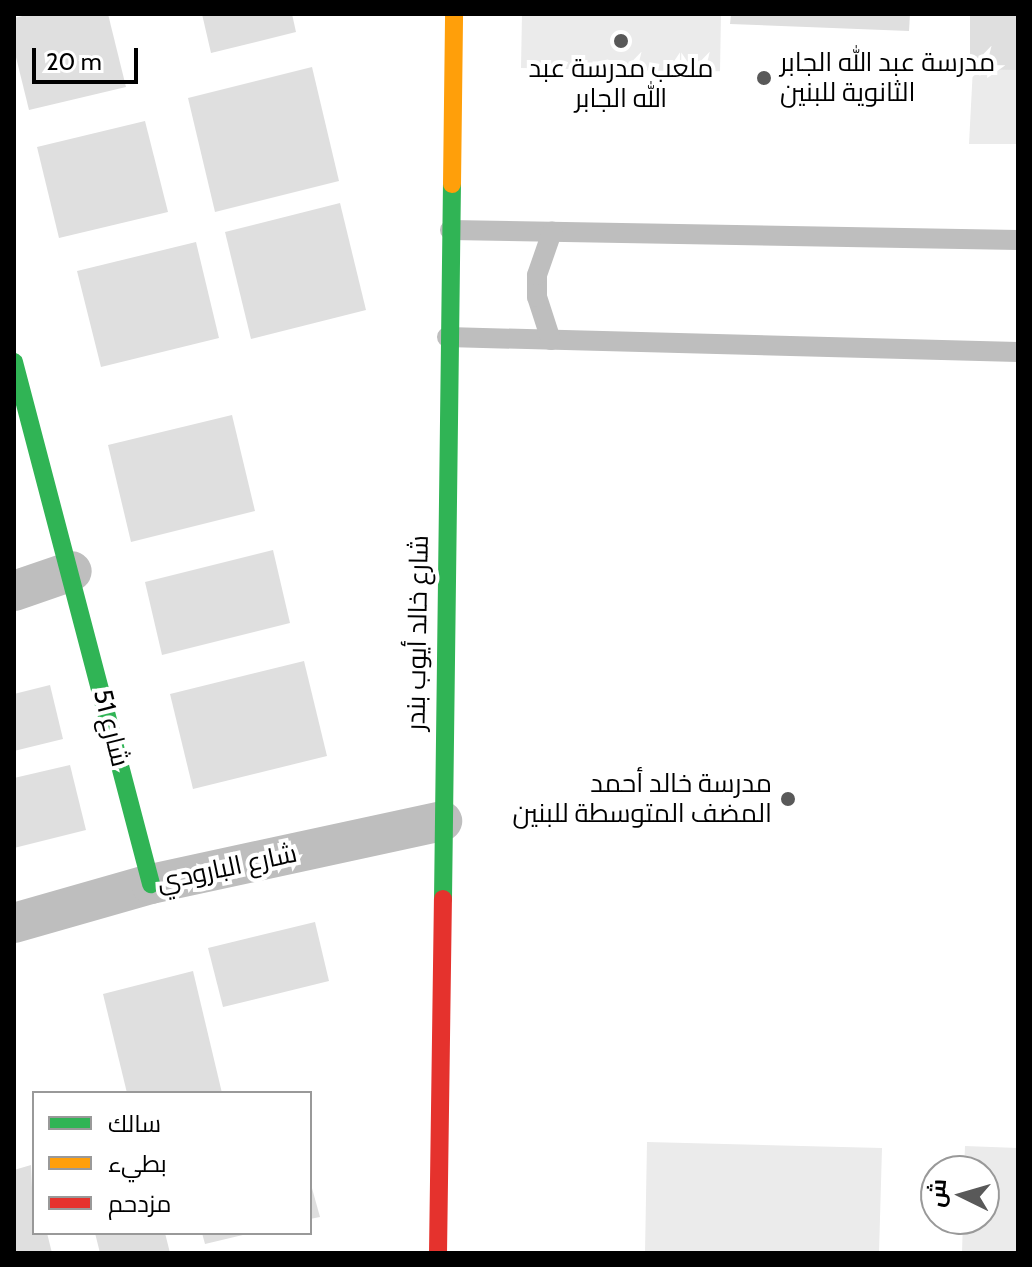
<!DOCTYPE html>
<html>
<head>
<meta charset="utf-8">
<style>
	body { margin:0 }
	#map { position:relative; width:1032px; height:1267px; overflow:hidden; background:#fff; font-family:Cabin,Cairo,sans-serif }
	div>[style] { position:absolute }
	[style*='--x'] { left:calc(var(--x)*1px); top:calc(var(--y)*1px); width:calc(var(--w)*1px); rotate:calc(var(--a)*1deg) }
	.green>* { inset:0; background:#ebebeb }
	.building>* { inset:0; background:#dfdfdf }
	.lane>* { height:20px; margin:-10px; padding:0 10px; transform-origin:10px; border-radius:10px; background:#bebebe }
	.street>* { height:40px; margin:-20px; padding:0 20px; transform-origin:20px; border-radius:20px; background:#bebebe }
	.fast>* { height:18px; margin:-9px; padding:0 9px; transform-origin:9px; border-radius:9px; background:#30b455 }
	.slow>* { height:18px; margin:-9px; padding:0 9px; transform-origin:9px; border-radius:9px; background:#ff9f0a }
	.jam>* { height:18px; margin:-9px; padding:0 9px; transform-origin:9px; border-radius:9px; background:#e5322d }
	.dots>* { width:22px; height:22px; translate:-50% -50%; box-sizing:border-box; border:4px solid #fff; border-radius:50% }
	span { translate:-50% -50%; white-space:nowrap; text-align:center; line-height:1.15; -webkit-text-stroke:8px #fff; paint-order:stroke }
	.poi-label { font-size:26px; color:#000 }
	.left { translate:0 -50%; text-align:left }
	.right { translate:-100% -50%; text-align:right }
	.street-label { font-size:26px; color:#000 }
	.frame { position:absolute; inset:0; border:16px solid #000; pointer-events:none }
	.legend { position:absolute; left:32px; top:1091px; width:280px; height:144px; box-sizing:border-box; background:#fff; border:2px solid #999; margin:0; padding:10px 14px; list-style:none; font-size:24px; color:#000 }
	.legend li { display:flex; align-items:center; gap:16px; height:40px }
	.legend b { width:40px; border:2px solid #999 }
	.north { position:absolute; left:920px; top:1155px; width:80px; height:80px; box-sizing:border-box; background:#fff; border:2px solid #999; border-radius:50%; rotate:275deg; font-size:22px; font-weight:700; line-height:32px; text-align:center; color:#000 }
	.north::after { content:''; display:block; margin:auto; width:28px; height:36px; background:#595959; clip-path:polygon(50% 0,100% 100%,50% 72%,0 100%) }
	.scale { position:absolute; left:32px; top:48px; width:106px; height:36px; box-sizing:border-box; border:4px solid #000; border-top:0; padding-left:10px; font-size:24px; line-height:28px; white-space:nowrap; color:#000; -webkit-text-stroke:6px #fff; paint-order:stroke }
</style>
</head>
<body>
<div id="map">
	<div class="green">
		<div style="clip-path:polygon(522px 14px,721px 14px,720px 72px,521px 68px)"></div>
		<div style="clip-path:polygon(973px 67px,1018px 68px,1018px 144px,969px 144px)"></div>
		<div style="clip-path:polygon(647px 1142px,882px 1148px,879px 1253px,645px 1253px)"></div>
		<div style="clip-path:polygon(965px 1146px,1018px 1148px,1018px 1253px,962px 1253px,963px 1219px,984px 1219px,984px 1171px,964px 1171px)"></div>
	</div>
	<div class="building">
		<div style="clip-path:polygon(31px 14px,108px 14px,126px 87px,29px 110px,14px 49px,14px 18px)"></div>
		<div style="clip-path:polygon(202px 14px,292px 14px,296px 32px,211px 53px)"></div>
		<div style="clip-path:polygon(731px 14px,910px 14px,909px 31px,730px 24px)"></div>
		<div style="clip-path:polygon(970px 14px,1018px 14px,1018px 70px,970px 69px)"></div>
		<div style="clip-path:polygon(312px 67px,339px 181px,215px 212px,188px 98px)"></div>
		<div style="clip-path:polygon(145px 121px,168px 212px,59px 238px,37px 147px)"></div>
		<div style="clip-path:polygon(340px 203px,366px 310px,251px 339px,225px 232px)"></div>
		<div style="clip-path:polygon(196px 242px,219px 338px,101px 367px,77px 271px)"></div>
		<div style="clip-path:polygon(232px 415px,255px 511px,131px 542px,108px 445px)"></div>
		<div style="clip-path:polygon(273px 550px,290px 623px,162px 655px,145px 582px)"></div>
		<div style="clip-path:polygon(304px 661px,327px 756px,193px 789px,170px 694px)"></div>
		<div style="clip-path:polygon(50px 685px,63px 739px,14px 751px,14px 694px)"></div>
		<div style="clip-path:polygon(70px 765px,86px 830px,14px 848px,14px 778px)"></div>
		<div style="clip-path:polygon(315px 922px,329px 981px,223px 1007px,208px 948px)"></div>
		<div style="clip-path:polygon(193px 971px,222px 1093px,127px 1093px,103px 994px)"></div>
		<div style="clip-path:polygon(31px 1165px,34px 1233px,47px 1233px,52px 1253px,14px 1253px,14px 1170px)"></div>
		<div style="clip-path:polygon(310px 1181px,320px 1217px,310px 1219px)"></div>
		<div style="clip-path:polygon(95px 1233px,165px 1233px,170px 1253px,100px 1253px)"></div>
		<div style="clip-path:polygon(202px 1233px,247px 1233px,247px 1234px,205px 1244px)"></div>
	</div>
	<div class="lane">
		<div style="--x:450;--y:230;--w:568;--a:1.01"></div>
		<div style="--x:447;--y:337;--w:571;--a:1.5"></div>
		<div style="--x:551;--y:340;--w:45;--a:-108"></div>
		<div style="--x:537;--y:297;--w:22;--a:-90"></div>
		<div style="--x:537;--y:275;--w:46;--a:-70.8"></div>
	</div>
	<div class="street">
		<div style="--x:14;--y:591;--w:61;--a:-19"></div>
		<div style="--x:14;--y:923;--w:142;--a:-15.9"></div>
		<div style="--x:151;--y:884;--w:298;--a:-12.2"></div>
	</div>
	<div class="fast">
		<div style="--x:14;--y:362;--w:540;--a:75.29"></div>
		<div style="--x:443;--y:899;--w:715;--a:-89.28"></div>
	</div>
	<div class="slow">
		<div style="--x:452;--y:184;--w:170;--a:-89.3"></div>
	</div>
	<div class="jam">
		<div style="--x:438;--y:1253;--w:354;--a:-89.2"></div>
	</div>
	<div class="dots">
		<div style="left:621px;top:41px;background:#595959"></div>
		<div style="left:764px;top:78px;background:#595959"></div>
		<div style="left:788px;top:799px;background:#595959"></div>
	</div>
	<div class="poi-label">
		<span class="left" style="left:780px;top:78px">مدرسة عبد الله الجابر<br>الثانوية للبنين</span>
		<span style="left:621px;top:84px">ملعب مدرسة عبد<br>الله الجابر</span>
		<span class="right" style="left:772px;top:799px">مدرسة خالد أحمد<br>المضف المتوسطة للبنين</span>
	</div>
	<div class="street-label">
		<span style="left:418px;top:633px;rotate:-89deg">شارع خالد أيوب بندر</span>
		<span style="left:111px;top:728px;rotate:76deg">شارع 51</span>
		<span style="left:227px;top:868px;rotate:-12deg">شارع البارودي</span>
	</div>
	<div class="frame"></div>
	<ul class="legend">
	<li><b style="height:10px;background:#30b455"></b>سالك</li>
	<li><b style="height:10px;background:#ff9f0a"></b>بطيء</li>
	<li><b style="height:10px;background:#e5322d"></b>مزدحم</li>
	</ul>
	<div class="north">ش</div>
	<div class="scale">20 m</div>
</div>
</body>
</html>
